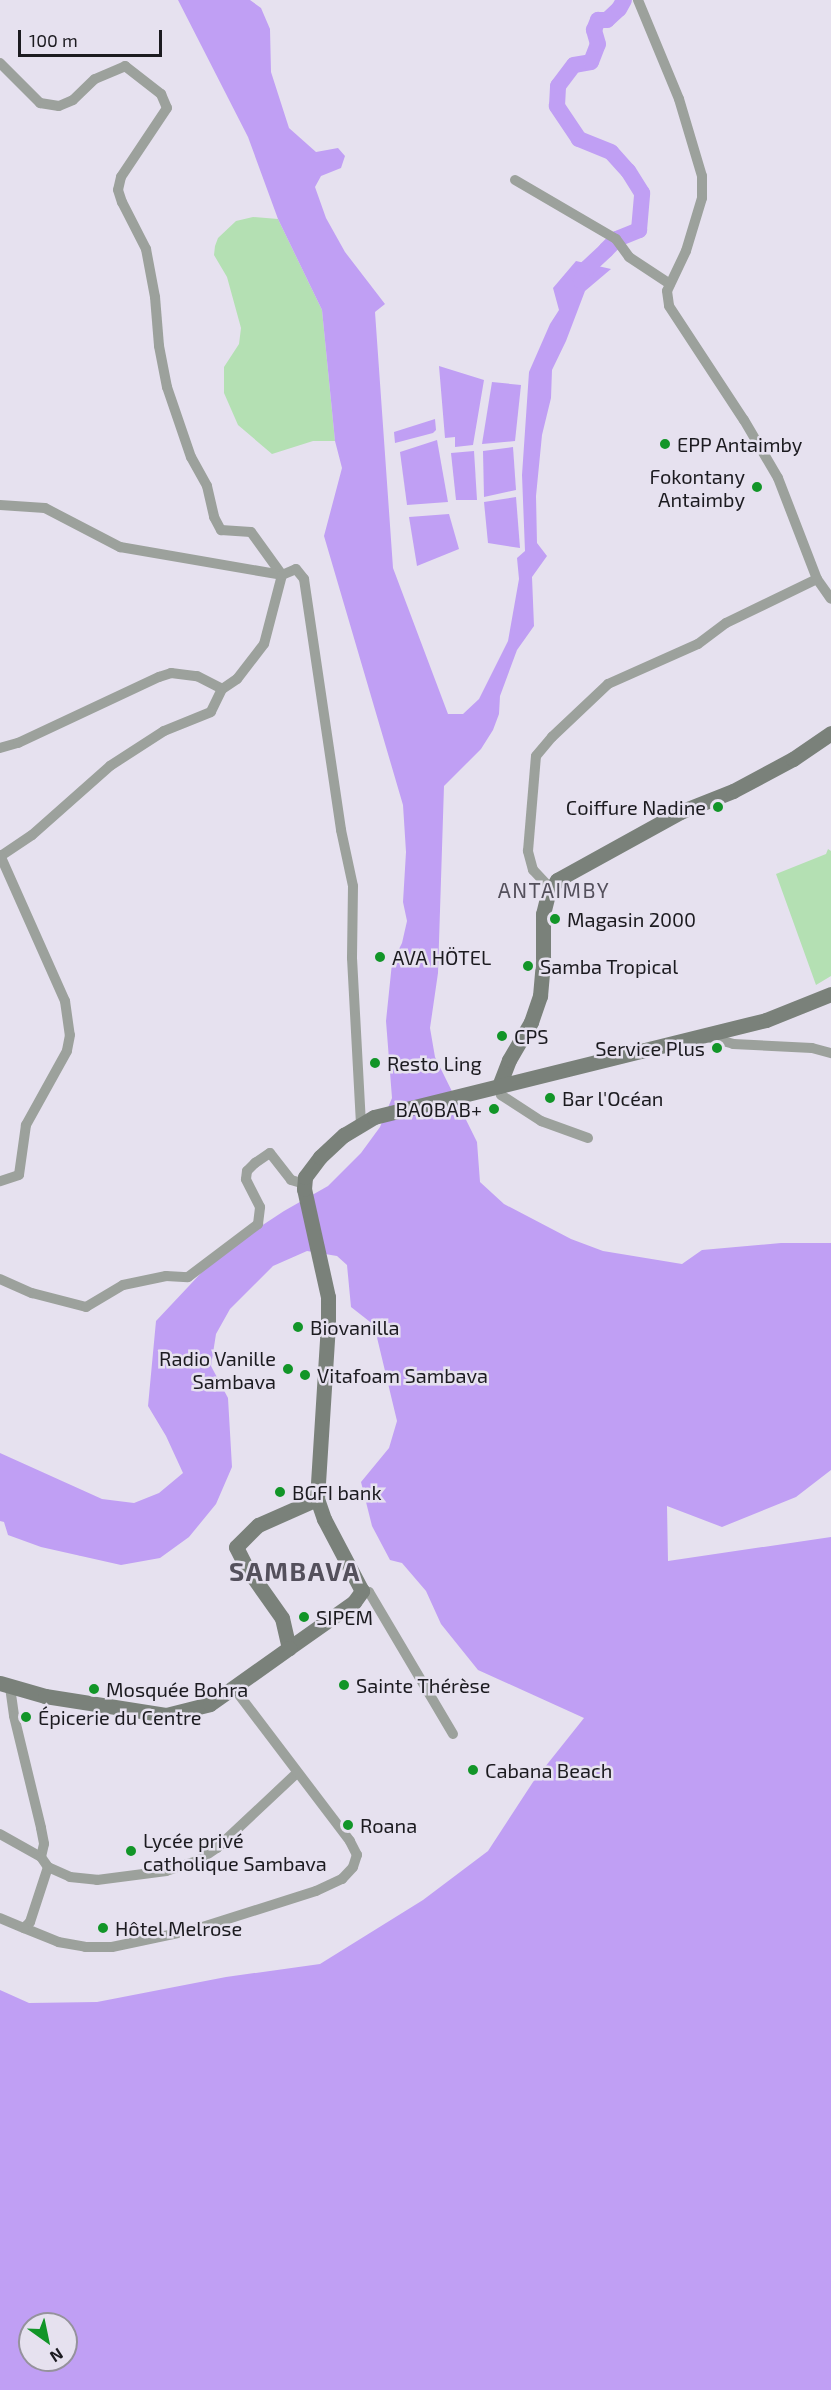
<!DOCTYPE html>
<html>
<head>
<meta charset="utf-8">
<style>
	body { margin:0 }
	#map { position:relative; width:831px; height:2390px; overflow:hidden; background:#e6e1ef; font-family:"Exo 2",sans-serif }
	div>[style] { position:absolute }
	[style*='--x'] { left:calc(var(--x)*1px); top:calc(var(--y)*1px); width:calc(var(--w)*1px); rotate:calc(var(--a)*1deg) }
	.green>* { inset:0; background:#b4e0b3 }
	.water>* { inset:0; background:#c09ff4 }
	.river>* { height:16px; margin:-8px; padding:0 8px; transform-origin:8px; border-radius:8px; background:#c09ff4 }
	.street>* { height:10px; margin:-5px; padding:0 5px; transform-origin:5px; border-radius:5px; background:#9ca19c }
	.secondary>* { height:15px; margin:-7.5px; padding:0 7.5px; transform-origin:7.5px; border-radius:7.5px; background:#7a817a }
	.dots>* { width:16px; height:16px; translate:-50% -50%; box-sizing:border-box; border:3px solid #e6e1ef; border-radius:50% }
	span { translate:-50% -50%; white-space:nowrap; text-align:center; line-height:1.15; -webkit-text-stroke:5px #e6e1ef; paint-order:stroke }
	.poi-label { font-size:20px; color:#1c1b20 }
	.left { translate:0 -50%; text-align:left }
	.right { translate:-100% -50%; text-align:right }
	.neighbourhood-label { font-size:21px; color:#54505c; letter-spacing:1.5px }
	.district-label { font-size:26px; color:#54505c; font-weight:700; letter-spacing:1.5px }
	.north { position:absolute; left:18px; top:2312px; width:60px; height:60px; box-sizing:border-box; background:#e6e1ef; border:2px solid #95929c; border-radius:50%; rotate:147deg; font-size:16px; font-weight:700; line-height:24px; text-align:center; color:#1c1b20 }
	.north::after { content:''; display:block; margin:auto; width:21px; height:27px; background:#129528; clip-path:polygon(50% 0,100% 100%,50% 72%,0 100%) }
	.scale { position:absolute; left:18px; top:30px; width:144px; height:27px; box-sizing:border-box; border:3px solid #1c1b20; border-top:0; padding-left:8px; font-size:18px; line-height:21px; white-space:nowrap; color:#1c1b20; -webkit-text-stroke:4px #e6e1ef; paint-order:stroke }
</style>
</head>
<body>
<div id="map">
	<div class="green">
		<div style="clip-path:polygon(253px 217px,278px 219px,322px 310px,335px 441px,313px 441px,272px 454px,238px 425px,224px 393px,224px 367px,239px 344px,241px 328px,227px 277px,214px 255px,215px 246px,218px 238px,236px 221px)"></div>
		<div style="clip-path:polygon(828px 849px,831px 851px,831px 976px,816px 985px,776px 874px,826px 854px)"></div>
	</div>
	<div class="water">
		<div style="clip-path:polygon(evenodd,178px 0,250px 0,261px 8px,270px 29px,271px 72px,289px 128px,316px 152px,338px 148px,345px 156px,341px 168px,321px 176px,315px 187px,326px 218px,345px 252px,385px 304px,375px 312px,393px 568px,448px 714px,463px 714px,479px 699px,508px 641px,519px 579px,517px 558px,525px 551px,522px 475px,529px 372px,550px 324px,559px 310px,553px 288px,576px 261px,611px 269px,585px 291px,566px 341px,552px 370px,551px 398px,542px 435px,536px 496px,537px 543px,547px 556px,532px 577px,534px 626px,517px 650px,500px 696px,499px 714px,493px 730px,481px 749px,444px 786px,438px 973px,430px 1028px,435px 1057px,477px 1142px,480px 1182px,504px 1204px,571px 1239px,603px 1251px,682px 1264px,702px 1250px,781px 1243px,831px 1243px,831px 1470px,796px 1497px,722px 1527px,667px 1506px,668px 1561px,831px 1537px,831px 2390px,0 2390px,0 1990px,29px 2003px,97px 2002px,226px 1977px,320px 1964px,423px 1900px,488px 1851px,533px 1782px,584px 1718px,478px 1670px,441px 1624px,426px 1591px,402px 1563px,390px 1560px,372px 1526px,361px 1482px,389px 1448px,397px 1421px,374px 1325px,351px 1307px,347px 1265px,337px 1256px,307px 1251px,273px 1266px,230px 1309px,216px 1334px,211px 1366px,228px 1398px,232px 1467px,216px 1504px,189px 1537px,160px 1558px,121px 1565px,41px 1547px,8px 1535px,4px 1522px,0 1521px,0 1453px,102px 1499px,134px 1503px,159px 1493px,183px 1473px,166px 1436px,148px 1406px,156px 1321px,219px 1254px,284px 1211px,328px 1186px,361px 1153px,380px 1127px,392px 1098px,386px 1021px,392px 963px,402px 943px,407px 921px,403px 902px,406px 852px,403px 805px,324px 536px,342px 468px,335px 441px,322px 310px,278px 219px,248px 137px,178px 0,30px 2324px,66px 2324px,66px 2360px,30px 2360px,30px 2324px)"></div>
		<div style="clip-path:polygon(439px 366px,484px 380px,473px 445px,455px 447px,455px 437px,445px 438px)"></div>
		<div style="clip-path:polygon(492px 382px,521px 385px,515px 441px,482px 444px)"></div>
		<div style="clip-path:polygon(435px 419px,436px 430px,433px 433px,395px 443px,394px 432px)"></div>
		<div style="clip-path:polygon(437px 440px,448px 502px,407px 505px,400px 452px)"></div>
		<div style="clip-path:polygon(513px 447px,516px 490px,484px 497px,483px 451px)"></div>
		<div style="clip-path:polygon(474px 451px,477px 500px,456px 500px,451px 453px)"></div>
		<div style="clip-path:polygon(516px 497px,520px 548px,488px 543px,484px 502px)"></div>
		<div style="clip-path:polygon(449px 514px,459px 549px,417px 566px,409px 517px)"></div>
	</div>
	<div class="river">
		<div style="--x:581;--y:281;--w:14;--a:-65"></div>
		<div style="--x:587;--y:268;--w:26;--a:-43"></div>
		<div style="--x:606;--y:250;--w:16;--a:-45"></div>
		<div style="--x:617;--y:239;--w:24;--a:-22"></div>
		<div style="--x:639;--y:230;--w:37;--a:-85"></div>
		<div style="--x:642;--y:193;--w:26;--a:-122"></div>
		<div style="--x:628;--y:171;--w:25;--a:-132"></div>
		<div style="--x:611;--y:152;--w:35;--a:-158"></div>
		<div style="--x:579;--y:139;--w:40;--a:-124"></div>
		<div style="--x:557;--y:106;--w:20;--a:-87"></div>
		<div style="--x:558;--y:86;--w:26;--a:-53"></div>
		<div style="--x:574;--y:65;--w:17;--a:-10"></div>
		<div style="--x:591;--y:62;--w:19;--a:-69"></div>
		<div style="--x:598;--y:44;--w:15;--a:-106"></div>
		<div style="--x:594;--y:30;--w:11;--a:-68"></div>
		<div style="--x:598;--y:20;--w:9;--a:0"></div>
		<div style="--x:607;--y:20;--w:16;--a:-43"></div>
		<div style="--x:619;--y:9;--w:10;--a:-61"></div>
	</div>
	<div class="street">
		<div style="--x:638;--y:0;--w:107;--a:67.5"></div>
		<div style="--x:679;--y:99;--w:80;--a:73.4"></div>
		<div style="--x:702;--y:176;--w:22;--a:90"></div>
		<div style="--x:702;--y:198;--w:55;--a:106.8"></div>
		<div style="--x:686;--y:251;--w:44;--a:115.4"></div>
		<div style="--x:667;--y:291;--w:15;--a:82"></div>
		<div style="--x:669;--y:306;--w:136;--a:56.7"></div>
		<div style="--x:744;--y:420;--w:67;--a:59.6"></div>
		<div style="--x:778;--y:478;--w:108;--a:68.9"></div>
		<div style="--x:817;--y:579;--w:24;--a:55"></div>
		<div style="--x:0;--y:63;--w:57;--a:45"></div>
		<div style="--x:40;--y:103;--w:19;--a:9"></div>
		<div style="--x:59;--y:106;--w:15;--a:-23"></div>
		<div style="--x:73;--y:100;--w:30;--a:-44"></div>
		<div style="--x:95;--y:79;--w:33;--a:-23"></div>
		<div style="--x:125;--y:66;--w:46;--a:37.9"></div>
		<div style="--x:161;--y:94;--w:15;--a:67"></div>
		<div style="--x:167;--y:108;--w:83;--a:123.7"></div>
		<div style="--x:121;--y:177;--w:13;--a:103"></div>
		<div style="--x:118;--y:190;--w:13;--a:72"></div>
		<div style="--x:122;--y:202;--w:53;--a:62.9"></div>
		<div style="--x:146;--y:249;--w:49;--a:79.4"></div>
		<div style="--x:155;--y:297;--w:49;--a:85.3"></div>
		<div style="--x:159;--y:346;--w:42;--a:79"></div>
		<div style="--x:167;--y:387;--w:74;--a:71.1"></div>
		<div style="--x:191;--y:457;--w:33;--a:61"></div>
		<div style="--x:207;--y:486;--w:32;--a:77"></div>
		<div style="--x:214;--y:517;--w:15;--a:62"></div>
		<div style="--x:221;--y:530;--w:30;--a:4"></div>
		<div style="--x:251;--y:532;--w:53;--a:54.2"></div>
		<div style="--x:282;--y:575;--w:71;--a:104.6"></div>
		<div style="--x:264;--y:644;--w:44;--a:127.6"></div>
		<div style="--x:237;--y:679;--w:18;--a:146"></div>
		<div style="--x:515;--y:180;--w:117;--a:30.3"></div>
		<div style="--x:616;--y:239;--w:22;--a:54"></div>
		<div style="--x:629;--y:257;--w:49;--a:33.4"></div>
		<div style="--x:0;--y:505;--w:45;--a:3.8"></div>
		<div style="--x:45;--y:508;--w:85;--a:27.5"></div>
		<div style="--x:120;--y:547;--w:164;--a:9.8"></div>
		<div style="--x:282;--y:575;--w:15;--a:-23"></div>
		<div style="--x:296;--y:569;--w:13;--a:51"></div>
		<div style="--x:304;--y:579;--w:254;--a:81.6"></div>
		<div style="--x:341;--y:830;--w:57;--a:77.9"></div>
		<div style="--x:353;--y:886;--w:72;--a:90.8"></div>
		<div style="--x:352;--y:958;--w:164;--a:86.9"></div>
		<div style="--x:0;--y:748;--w:19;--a:-16"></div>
		<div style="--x:18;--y:743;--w:156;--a:-25.1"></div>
		<div style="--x:159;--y:677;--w:13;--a:-18"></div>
		<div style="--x:171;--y:673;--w:26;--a:7"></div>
		<div style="--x:197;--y:676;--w:28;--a:27"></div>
		<div style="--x:222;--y:689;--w:25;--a:116"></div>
		<div style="--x:211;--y:712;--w:51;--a:158"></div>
		<div style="--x:164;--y:731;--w:64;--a:147.1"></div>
		<div style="--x:110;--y:766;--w:104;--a:138.5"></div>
		<div style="--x:32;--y:835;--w:37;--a:146"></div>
		<div style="--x:0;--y:855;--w:160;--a:66"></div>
		<div style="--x:65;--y:1001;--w:34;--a:82"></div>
		<div style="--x:70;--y:1035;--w:16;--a:101"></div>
		<div style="--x:67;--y:1051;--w:85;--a:119"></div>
		<div style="--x:26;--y:1125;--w:50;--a:98"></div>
		<div style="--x:19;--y:1175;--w:20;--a:162"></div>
		<div style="--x:550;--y:888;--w:25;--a:-133"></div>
		<div style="--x:533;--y:870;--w:20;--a:-105"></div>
		<div style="--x:528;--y:851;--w:95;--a:-85.2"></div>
		<div style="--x:536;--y:756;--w:25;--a:-50"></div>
		<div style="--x:552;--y:737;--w:77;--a:-43.4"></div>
		<div style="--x:608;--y:684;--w:98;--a:-24"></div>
		<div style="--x:698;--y:644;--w:35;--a:-37"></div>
		<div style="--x:726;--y:623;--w:101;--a:-25.8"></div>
		<div style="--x:704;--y:1036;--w:30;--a:15"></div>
		<div style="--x:733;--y:1044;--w:79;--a:2.9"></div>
		<div style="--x:812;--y:1048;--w:20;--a:15"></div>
		<div style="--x:499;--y:1086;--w:9;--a:77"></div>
		<div style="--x:501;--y:1095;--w:48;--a:33"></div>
		<div style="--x:541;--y:1121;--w:50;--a:19.9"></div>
		<div style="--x:0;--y:1279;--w:35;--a:24"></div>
		<div style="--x:32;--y:1293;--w:56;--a:14.5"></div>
		<div style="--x:86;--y:1307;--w:43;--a:-30.7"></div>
		<div style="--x:123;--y:1285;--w:44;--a:-11.8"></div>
		<div style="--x:166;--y:1276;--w:22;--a:3"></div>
		<div style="--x:188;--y:1277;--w:88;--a:-37.1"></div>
		<div style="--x:258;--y:1224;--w:17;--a:-83"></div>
		<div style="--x:260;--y:1207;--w:31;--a:-117"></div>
		<div style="--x:246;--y:1179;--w:8;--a:-83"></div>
		<div style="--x:247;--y:1171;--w:11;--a:-45"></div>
		<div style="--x:255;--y:1163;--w:18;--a:-34"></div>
		<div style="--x:270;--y:1153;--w:34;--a:52"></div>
		<div style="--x:291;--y:1180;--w:15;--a:16"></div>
		<div style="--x:362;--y:1591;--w:7;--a:8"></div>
		<div style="--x:369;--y:1592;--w:165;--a:59.4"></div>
		<div style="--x:10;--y:1687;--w:29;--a:82"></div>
		<div style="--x:14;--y:1716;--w:115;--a:76.4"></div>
		<div style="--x:41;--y:1828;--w:16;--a:79"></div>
		<div style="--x:44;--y:1844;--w:13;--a:103"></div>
		<div style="--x:0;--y:1834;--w:47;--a:29.3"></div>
		<div style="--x:41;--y:1857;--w:12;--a:55"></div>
		<div style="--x:48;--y:1867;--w:24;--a:24"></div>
		<div style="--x:70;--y:1877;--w:27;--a:6"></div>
		<div style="--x:97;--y:1880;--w:70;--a:-7.4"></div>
		<div style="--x:166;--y:1871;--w:35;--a:-18"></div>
		<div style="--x:199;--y:1860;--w:22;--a:-34"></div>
		<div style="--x:217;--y:1848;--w:110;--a:-43.2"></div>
		<div style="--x:48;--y:1867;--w:58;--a:108.1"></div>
		<div style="--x:30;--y:1922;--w:8;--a:135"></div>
		<div style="--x:24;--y:1928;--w:37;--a:22"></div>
		<div style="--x:58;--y:1942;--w:27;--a:10"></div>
		<div style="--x:85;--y:1947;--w:27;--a:0"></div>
		<div style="--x:112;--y:1947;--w:83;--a:-11.9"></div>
		<div style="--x:193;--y:1930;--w:129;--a:-17.6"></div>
		<div style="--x:316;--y:1891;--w:29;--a:-25"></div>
		<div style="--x:342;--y:1879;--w:16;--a:-47"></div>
		<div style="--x:353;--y:1867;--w:13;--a:-72"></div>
		<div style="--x:357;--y:1855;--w:16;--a:-117"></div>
		<div style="--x:350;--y:1841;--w:192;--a:-127.2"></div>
		<div style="--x:0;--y:1918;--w:26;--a:23"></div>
	</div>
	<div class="secondary">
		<div style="--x:499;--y:1086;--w:28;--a:-69"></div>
		<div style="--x:509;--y:1060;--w:44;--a:-59.9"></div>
		<div style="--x:531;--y:1022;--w:28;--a:-71"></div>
		<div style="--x:540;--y:996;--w:38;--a:-85"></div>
		<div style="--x:543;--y:958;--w:44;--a:-90"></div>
		<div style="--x:543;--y:914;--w:21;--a:-76"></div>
		<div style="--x:548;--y:894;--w:17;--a:-57"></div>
		<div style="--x:557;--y:880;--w:141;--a:-28.9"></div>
		<div style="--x:680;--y:812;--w:57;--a:-21.6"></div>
		<div style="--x:733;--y:791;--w:68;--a:-28.1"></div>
		<div style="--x:793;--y:759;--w:46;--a:-34.4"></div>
		<div style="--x:317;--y:1499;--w:64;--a:156.2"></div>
		<div style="--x:258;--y:1525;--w:31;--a:135"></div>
		<div style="--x:236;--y:1547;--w:22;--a:63"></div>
		<div style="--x:246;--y:1567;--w:62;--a:54.8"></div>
		<div style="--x:282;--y:1618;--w:31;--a:77"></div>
		<div style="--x:289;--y:1648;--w:80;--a:-35.3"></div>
		<div style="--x:354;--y:1602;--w:14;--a:-54"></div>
		<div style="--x:362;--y:1591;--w:81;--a:-117.8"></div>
		<div style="--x:324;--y:1519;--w:21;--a:-109"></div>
		<div style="--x:317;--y:1499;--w:175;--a:-86.4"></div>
		<div style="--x:328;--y:1324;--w:27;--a:-90"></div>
		<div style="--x:328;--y:1297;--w:111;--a:-102.5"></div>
		<div style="--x:304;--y:1189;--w:12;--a:-85"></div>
		<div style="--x:305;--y:1177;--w:25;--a:-53"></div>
		<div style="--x:320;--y:1157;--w:33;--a:-43"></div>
		<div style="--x:344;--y:1135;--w:35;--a:-31"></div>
		<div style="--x:374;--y:1117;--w:404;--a:-13.9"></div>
		<div style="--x:766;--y:1020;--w:70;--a:-21.8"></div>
		<div style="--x:0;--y:1683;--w:47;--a:16.1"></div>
		<div style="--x:45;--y:1696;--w:122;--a:8.9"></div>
		<div style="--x:166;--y:1715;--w:45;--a:-14"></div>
		<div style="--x:210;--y:1704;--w:97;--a:-35.3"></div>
	</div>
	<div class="dots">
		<div style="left:665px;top:444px;background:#129528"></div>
		<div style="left:757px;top:487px;background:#129528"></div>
		<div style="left:718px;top:807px;background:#129528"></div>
		<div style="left:555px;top:919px;background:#129528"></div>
		<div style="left:380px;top:957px;background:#129528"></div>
		<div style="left:528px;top:966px;background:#129528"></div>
		<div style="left:502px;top:1036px;background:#129528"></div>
		<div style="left:717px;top:1048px;background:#129528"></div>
		<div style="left:375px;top:1063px;background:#129528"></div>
		<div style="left:550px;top:1098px;background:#129528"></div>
		<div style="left:494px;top:1109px;background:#129528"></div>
		<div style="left:298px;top:1327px;background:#129528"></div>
		<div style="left:288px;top:1369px;background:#129528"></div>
		<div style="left:305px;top:1375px;background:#129528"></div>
		<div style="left:280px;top:1492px;background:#129528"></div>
		<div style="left:304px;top:1617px;background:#129528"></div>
		<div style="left:344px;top:1685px;background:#129528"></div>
		<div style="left:94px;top:1689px;background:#129528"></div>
		<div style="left:26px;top:1717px;background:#129528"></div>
		<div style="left:473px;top:1770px;background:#129528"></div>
		<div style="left:348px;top:1825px;background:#129528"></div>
		<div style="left:131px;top:1851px;background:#129528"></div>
		<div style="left:103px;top:1928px;background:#129528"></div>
	</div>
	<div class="poi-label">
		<span class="left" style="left:677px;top:444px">EPP Antaimby</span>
		<span class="right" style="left:745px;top:488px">Fokontany<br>Antaimby</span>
		<span class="right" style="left:706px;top:807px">Coiffure Nadine</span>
		<span class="left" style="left:567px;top:919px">Magasin 2000</span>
		<span class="left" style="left:392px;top:957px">AVA HÖTEL</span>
		<span class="left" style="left:540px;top:966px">Samba Tropical</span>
		<span class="left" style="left:514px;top:1036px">CPS</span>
		<span class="right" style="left:705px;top:1048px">Service Plus</span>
		<span class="left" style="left:387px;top:1063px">Resto Ling</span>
		<span class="left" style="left:562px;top:1098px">Bar l'Océan</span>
		<span class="right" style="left:482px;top:1109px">BAOBAB+</span>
		<span class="left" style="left:310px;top:1327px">Biovanilla</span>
		<span class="right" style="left:276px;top:1370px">Radio Vanille<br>Sambava</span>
		<span class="left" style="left:317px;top:1375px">Vitafoam Sambava</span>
		<span class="left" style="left:292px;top:1492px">BGFI bank</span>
		<span class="left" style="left:316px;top:1617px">SIPEM</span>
		<span class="left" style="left:356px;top:1685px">Sainte Thérèse</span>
		<span class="left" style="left:106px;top:1689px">Mosquée Bohra</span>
		<span class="left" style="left:38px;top:1717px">Épicerie du Centre</span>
		<span class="left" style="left:485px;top:1770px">Cabana Beach</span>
		<span class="left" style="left:360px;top:1825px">Roana</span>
		<span class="left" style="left:143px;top:1852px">Lycée privé<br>catholique Sambava</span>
		<span class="left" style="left:115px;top:1928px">Hôtel Melrose</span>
	</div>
	<div class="neighbourhood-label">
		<span style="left:554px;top:890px">ANTAIMBY</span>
	</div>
	<div class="district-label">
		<span style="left:295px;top:1571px">SAMBAVA</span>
	</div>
	<div class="north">N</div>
	<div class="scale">100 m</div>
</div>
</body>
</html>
